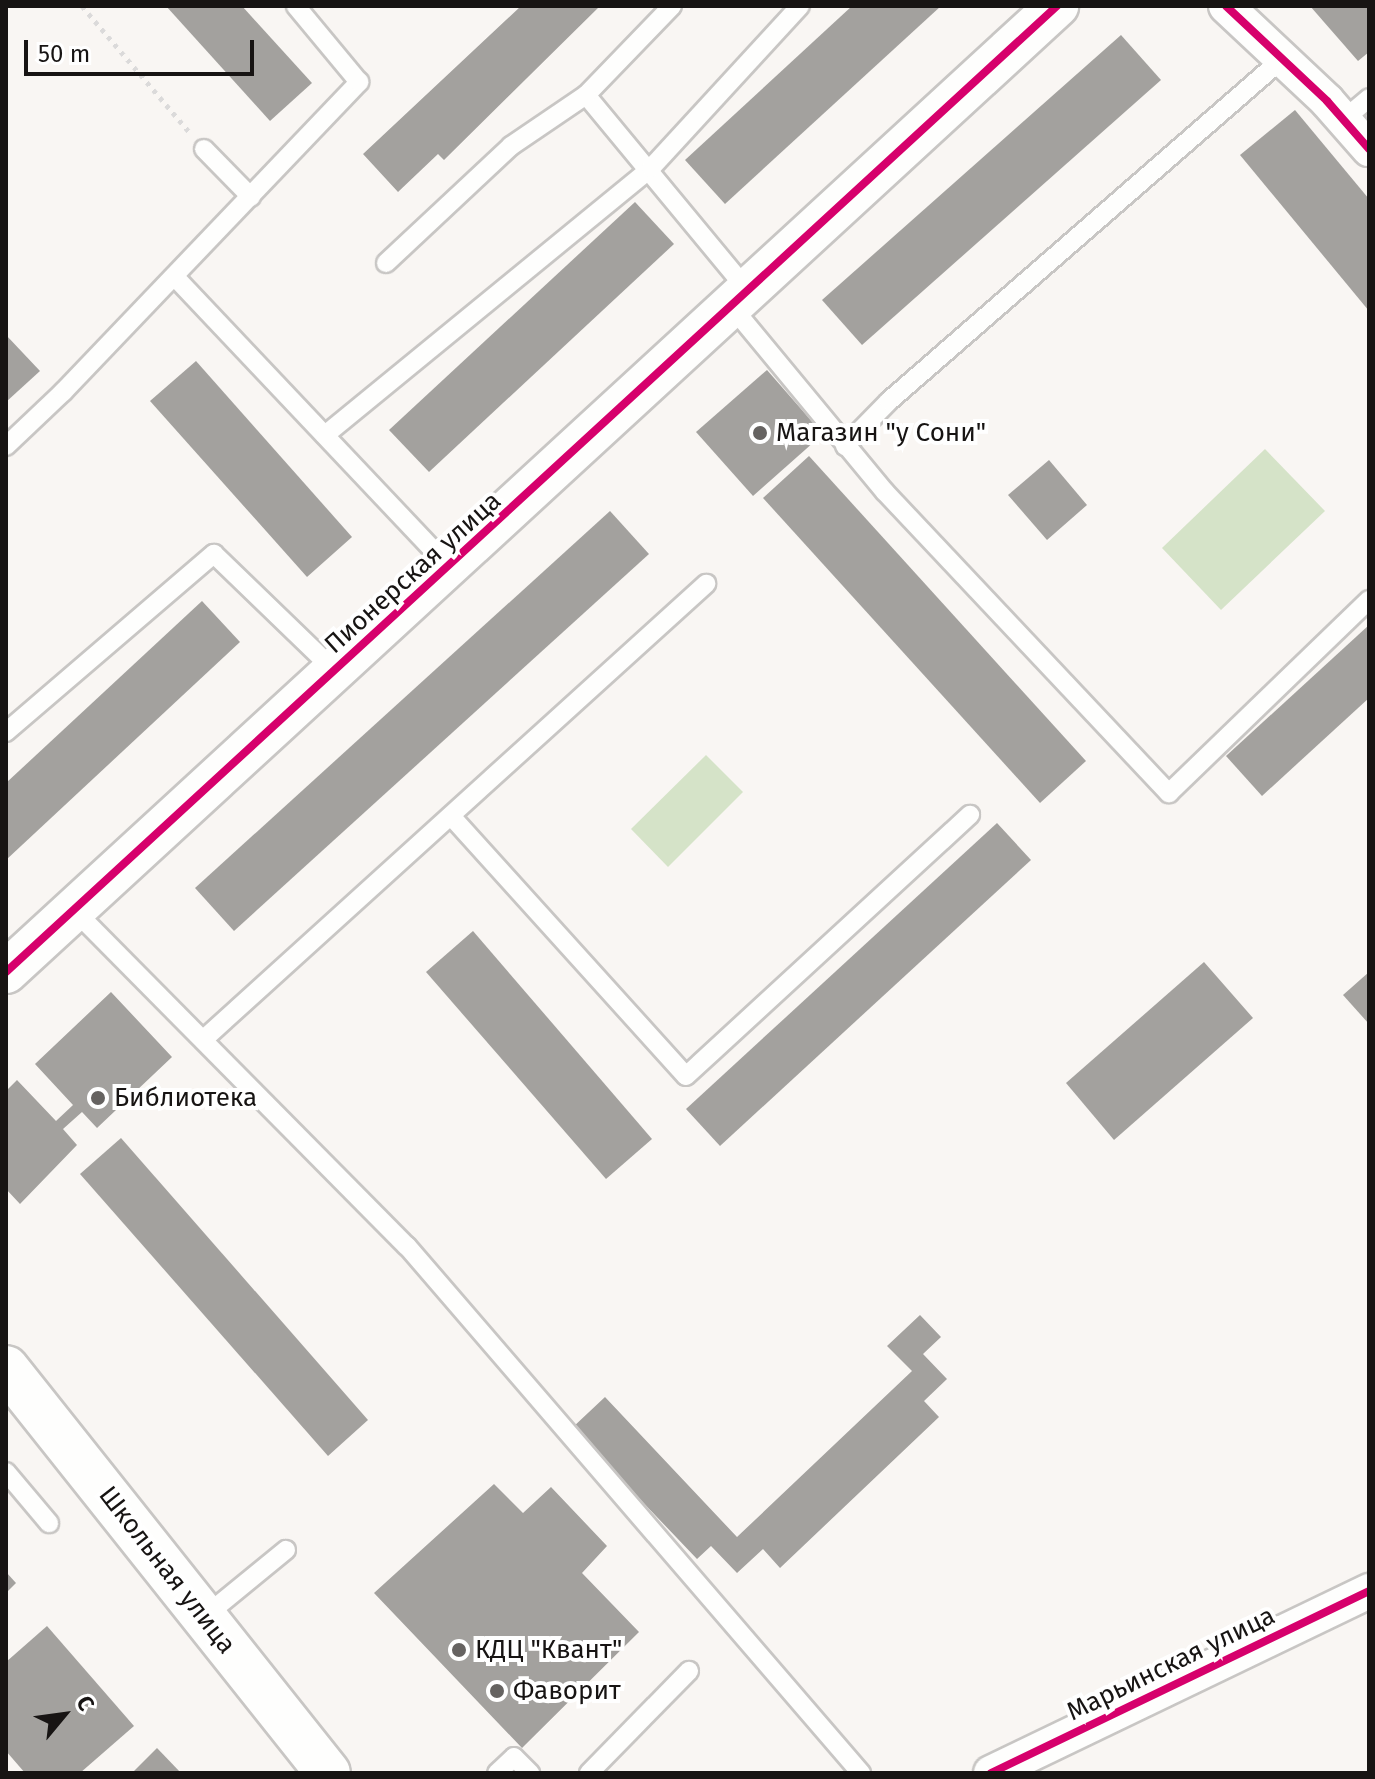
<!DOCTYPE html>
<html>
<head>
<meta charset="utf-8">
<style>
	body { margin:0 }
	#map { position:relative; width:1375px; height:1779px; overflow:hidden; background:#f9f6f3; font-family:"Fira Sans",sans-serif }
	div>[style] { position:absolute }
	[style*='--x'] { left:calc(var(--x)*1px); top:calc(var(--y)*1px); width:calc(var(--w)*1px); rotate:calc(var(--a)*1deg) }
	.green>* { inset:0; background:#d5e3c8 }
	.building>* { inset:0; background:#a3a19e }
	.path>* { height:5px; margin-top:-2.5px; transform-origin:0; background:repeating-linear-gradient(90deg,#dbdada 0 4px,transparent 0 10px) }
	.roads { filter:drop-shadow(2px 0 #c8c6c4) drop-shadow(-2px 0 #c8c6c4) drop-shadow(0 2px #c8c6c4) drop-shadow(0 -2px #c8c6c4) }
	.service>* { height:18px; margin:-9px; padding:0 9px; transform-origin:9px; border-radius:9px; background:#fefefd }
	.minor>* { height:34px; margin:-17px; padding:0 17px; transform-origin:17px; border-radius:17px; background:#fefefd }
	.tertiary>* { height:42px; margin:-21px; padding:0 21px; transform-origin:21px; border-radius:21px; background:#fefefd }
	.secondary>* { height:44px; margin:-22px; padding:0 22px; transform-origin:22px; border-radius:22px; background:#fefefd }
	.cycleway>* { height:8px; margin:-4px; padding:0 4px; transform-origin:4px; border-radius:4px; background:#d6006c }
	.dots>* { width:22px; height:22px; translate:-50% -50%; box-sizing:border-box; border:4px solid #fff; border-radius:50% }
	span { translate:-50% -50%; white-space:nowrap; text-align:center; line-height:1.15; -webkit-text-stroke:8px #fff; paint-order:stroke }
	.poi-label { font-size:26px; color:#171413 }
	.left { translate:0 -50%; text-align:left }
	.street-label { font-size:26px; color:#171413 }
	.frame { position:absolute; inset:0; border:8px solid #171413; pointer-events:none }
	.north { position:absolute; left:24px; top:1675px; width:80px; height:80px; -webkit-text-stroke:6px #fff; paint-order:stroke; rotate:61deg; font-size:22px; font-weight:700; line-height:32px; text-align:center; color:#171413 }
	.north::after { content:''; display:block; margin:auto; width:28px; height:36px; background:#171413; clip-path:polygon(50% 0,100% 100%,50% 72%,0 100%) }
	.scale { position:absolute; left:24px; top:40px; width:230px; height:36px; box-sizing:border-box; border:4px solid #171413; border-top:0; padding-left:10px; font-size:24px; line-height:28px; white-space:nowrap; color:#171413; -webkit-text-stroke:6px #fff; paint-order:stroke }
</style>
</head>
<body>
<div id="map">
	<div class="green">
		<div style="clip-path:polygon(1265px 449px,1325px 511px,1221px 610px,1162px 548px)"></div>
		<div style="clip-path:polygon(706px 755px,743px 792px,668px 867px,631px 829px)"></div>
	</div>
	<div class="building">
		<div style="clip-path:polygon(166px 6px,242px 6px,312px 83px,270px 121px)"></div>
		<div style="clip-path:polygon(521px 6px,600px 6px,444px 160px,438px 154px,398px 192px,363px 154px)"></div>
		<div style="clip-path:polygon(852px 6px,941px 6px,725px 204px,685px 160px)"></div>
		<div style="clip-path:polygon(1310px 6px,1369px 6px,1369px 52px,1358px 61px)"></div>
		<div style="clip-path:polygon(1121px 35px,1161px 80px,862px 345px,822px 300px)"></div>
		<div style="clip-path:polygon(1295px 110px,1369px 199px,1369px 311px,1240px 155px)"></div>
		<div style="clip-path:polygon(635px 202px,674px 244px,429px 472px,389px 430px)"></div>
		<div style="clip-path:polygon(6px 335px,40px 371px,6px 402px)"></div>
		<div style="clip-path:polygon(196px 361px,352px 537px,307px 577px,150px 401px)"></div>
		<div style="clip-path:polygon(767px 370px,823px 434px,753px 496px,696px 432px)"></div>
		<div style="clip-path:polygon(809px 456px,1086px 761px,1040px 803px,763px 498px)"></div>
		<div style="clip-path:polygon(1049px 460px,1087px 505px,1047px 540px,1008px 495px)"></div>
		<div style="clip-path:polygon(610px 511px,649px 554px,234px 931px,195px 888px)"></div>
		<div style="clip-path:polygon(202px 601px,240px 642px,6px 860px,6px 783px)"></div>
		<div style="clip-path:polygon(1369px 625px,1369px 698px,1262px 796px,1226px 756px)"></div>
		<div style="clip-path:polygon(997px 823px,1031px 860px,720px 1146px,686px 1109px)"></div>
		<div style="clip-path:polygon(473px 931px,652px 1139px,606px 1179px,426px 972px)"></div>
		<div style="clip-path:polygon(1204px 962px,1253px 1018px,1114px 1140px,1066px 1083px)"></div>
		<div style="clip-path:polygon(1369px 972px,1369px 1024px,1343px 995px)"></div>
		<div style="clip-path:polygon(111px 992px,172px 1057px,97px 1128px,82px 1112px,63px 1129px,77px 1145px,20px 1204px,6px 1189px,6px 1091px,17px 1080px,56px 1121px,73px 1105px,35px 1064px)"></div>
		<div style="clip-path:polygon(121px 1138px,368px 1420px,328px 1456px,80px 1174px)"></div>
		<div style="clip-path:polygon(920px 1315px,941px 1337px,923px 1354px,947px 1379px,924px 1401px,939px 1417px,780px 1568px,763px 1549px,737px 1573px,711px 1546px,697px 1559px,572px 1428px,605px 1397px,737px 1537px,912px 1371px,887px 1346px)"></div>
		<div style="clip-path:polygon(494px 1484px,523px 1513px,551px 1487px,607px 1546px,582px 1573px,639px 1632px,522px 1748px,374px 1593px)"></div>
		<div style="clip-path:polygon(6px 1572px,16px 1583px,6px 1593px)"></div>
		<div style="clip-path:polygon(47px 1626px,134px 1726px,80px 1773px,25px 1773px,6px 1751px,6px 1662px)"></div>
		<div style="clip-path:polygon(157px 1748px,181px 1773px,132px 1773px)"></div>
	</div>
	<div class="path">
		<div style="--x:82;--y:6;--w:167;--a:49.6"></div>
	</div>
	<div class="roads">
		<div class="service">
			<div style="--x:672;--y:6;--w:124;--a:134"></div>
			<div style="--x:586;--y:95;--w:256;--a:50.4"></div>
			<div style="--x:1343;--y:120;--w:34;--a:-40"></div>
			<div style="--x:204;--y:149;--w:67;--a:45.6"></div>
			<div style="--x:386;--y:263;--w:171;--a:-43.1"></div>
			<div style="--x:511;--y:146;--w:91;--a:-34.2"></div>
			<div style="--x:175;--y:277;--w:399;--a:46.6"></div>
			<div style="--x:732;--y:307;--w:240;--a:50.4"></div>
			<div style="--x:885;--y:492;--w:414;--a:46.7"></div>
			<div style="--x:1169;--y:793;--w:278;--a:-44"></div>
			<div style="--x:325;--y:435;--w:421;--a:-39.3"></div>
			<div style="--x:651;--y:168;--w:220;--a:-47.4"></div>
			<div style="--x:6;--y:446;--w:79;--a:-43.5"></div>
			<div style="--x:63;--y:392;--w:429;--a:-46.3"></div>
			<div style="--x:359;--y:82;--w:99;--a:-129.7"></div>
			<div style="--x:845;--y:446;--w:63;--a:-45.6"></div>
			<div style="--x:889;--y:401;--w:521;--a:-41.03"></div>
			<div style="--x:6;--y:732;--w:274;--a:-40.6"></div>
			<div style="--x:214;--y:554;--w:168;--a:44"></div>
			<div style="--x:451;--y:816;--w:350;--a:47.9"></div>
			<div style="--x:686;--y:1076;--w:386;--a:-42.6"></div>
			<div style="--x:74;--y:910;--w:473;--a:45.3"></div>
			<div style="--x:407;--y:1246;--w:696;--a:49.26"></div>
			<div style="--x:204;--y:1039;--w:678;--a:-42.19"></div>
			<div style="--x:6;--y:1472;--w:67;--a:49.9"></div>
			<div style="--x:204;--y:1617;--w:106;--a:-39.3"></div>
			<div style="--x:497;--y:1773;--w:23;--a:-43"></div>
			<div style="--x:514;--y:1757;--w:23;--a:45"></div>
			<div style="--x:589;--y:1773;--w:143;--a:-45.6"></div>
		</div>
		<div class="minor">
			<div style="--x:1226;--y:6;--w:139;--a:43.2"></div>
			<div style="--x:1327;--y:101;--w:64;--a:48.8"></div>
			<div style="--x:991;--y:1773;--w:420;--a:-25.7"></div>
		</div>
		<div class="tertiary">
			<div style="--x:6;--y:972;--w:1428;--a:-42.59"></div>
		</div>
		<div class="secondary">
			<div style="--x:6;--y:1368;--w:517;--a:51.51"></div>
		</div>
	</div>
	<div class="cycleway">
		<div style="--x:1226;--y:6;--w:139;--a:43.2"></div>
		<div style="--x:1327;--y:101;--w:64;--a:48.8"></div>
		<div style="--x:6;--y:972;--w:1428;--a:-42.59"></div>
		<div style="--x:991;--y:1773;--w:420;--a:-25.7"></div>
	</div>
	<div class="dots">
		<div style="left:760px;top:433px;background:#666361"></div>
		<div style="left:98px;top:1098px;background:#666361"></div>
		<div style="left:459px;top:1650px;background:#666361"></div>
		<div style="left:497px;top:1691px;background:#666361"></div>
	</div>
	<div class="poi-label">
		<span class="left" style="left:776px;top:433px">Магазин "у Сони"</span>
		<span class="left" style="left:114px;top:1098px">Библиотека</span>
		<span class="left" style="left:475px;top:1650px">КДЦ "Квант"</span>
		<span class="left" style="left:513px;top:1691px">Фаворит</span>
	</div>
	<div class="street-label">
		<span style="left:413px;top:573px;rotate:-42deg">Пионерская улица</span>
		<span style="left:167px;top:1570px;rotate:52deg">Школьная улица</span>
		<span style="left:1171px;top:1664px;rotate:-26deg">Марьинская улица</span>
	</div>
	<div class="frame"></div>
	<div class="north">С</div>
	<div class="scale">50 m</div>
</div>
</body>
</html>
